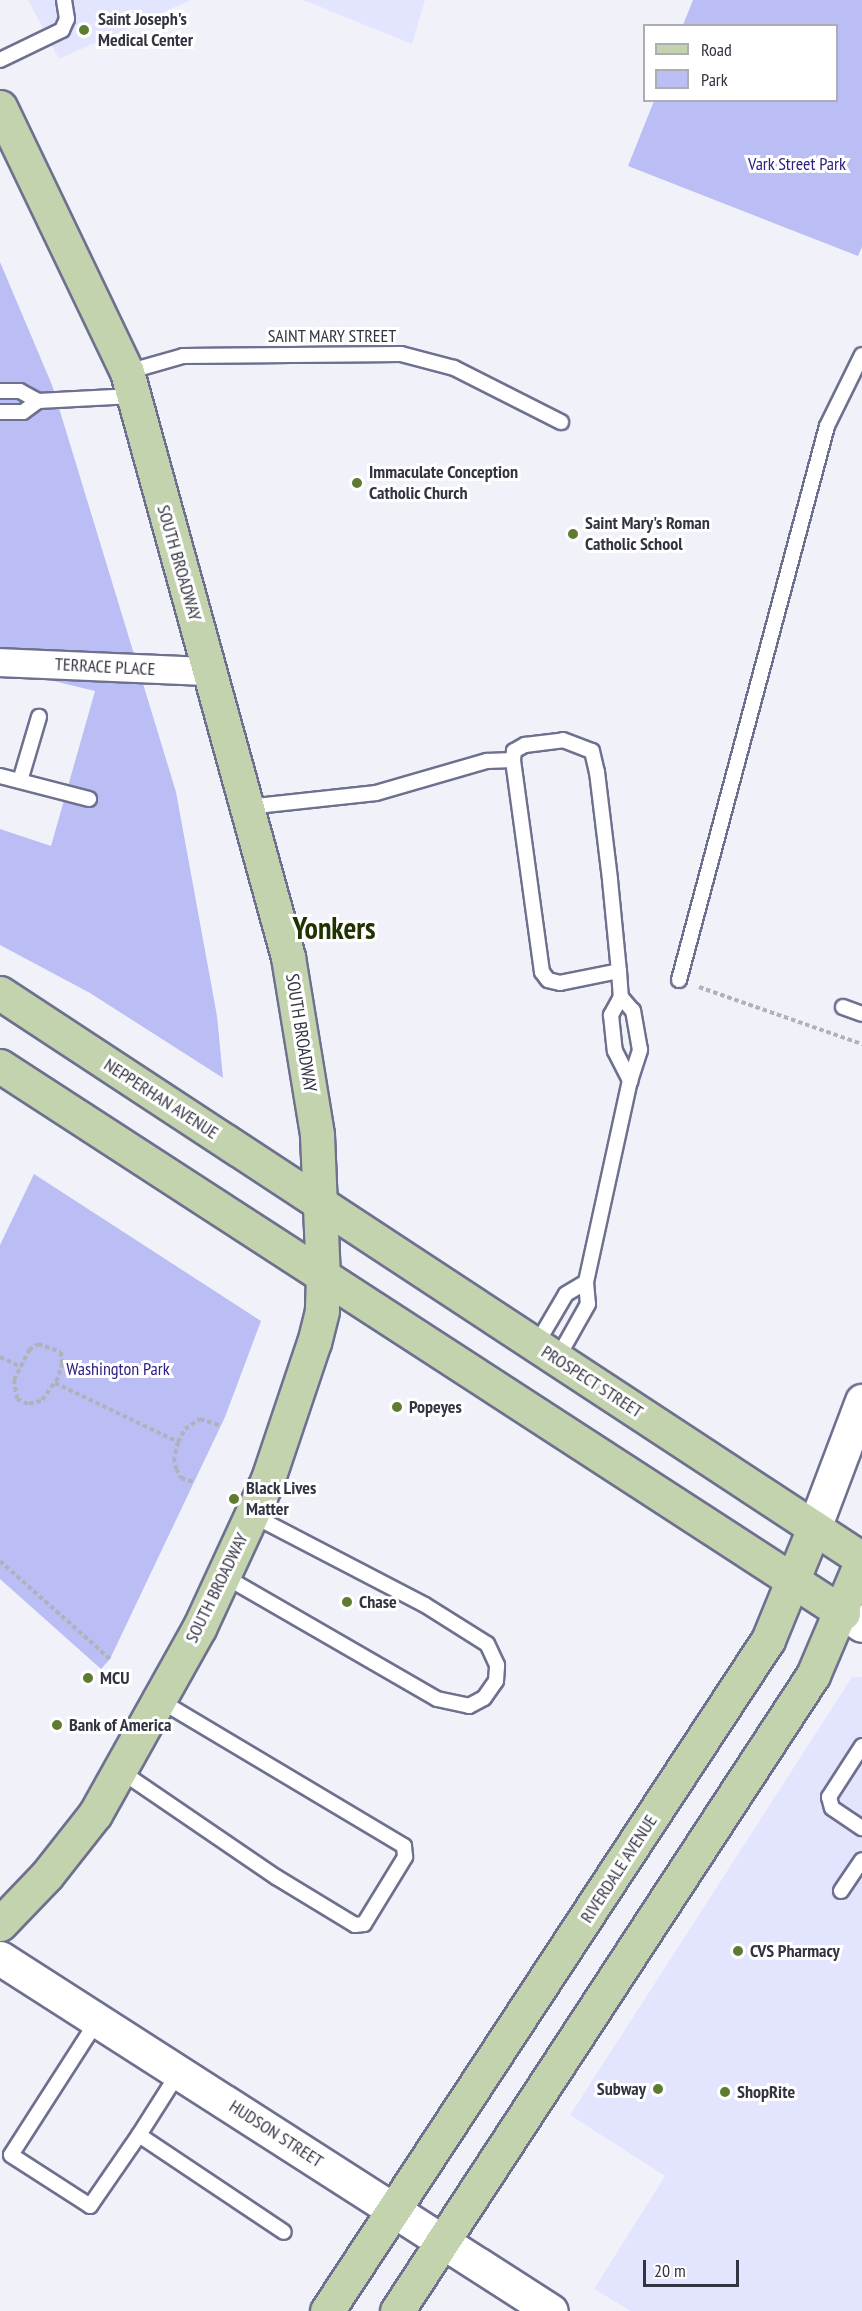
<!DOCTYPE html>
<html>
<head>
<meta charset="utf-8">
<style>
	body { margin:0 }
	#map { position:relative; width:862px; height:2311px; overflow:hidden; background:#f1f2f9; font-family:"PT Sans Narrow",sans-serif }
	div>[style] { position:absolute }
	[style*='--x'] { left:calc(var(--x)*1px); top:calc(var(--y)*1px); width:calc(var(--w)*1px); rotate:calc(var(--a)*1deg) }
	.built>* { inset:0; background:#e3e5ff }
	.green>* { inset:0; background:#babef4 }
	.path>* { height:4px; margin-top:-2px; transform-origin:0; background:repeating-linear-gradient(90deg,#b0b1ba 0 4.5px,transparent 0 7.5px) }
	.roads { filter:drop-shadow(2px 0 #6e708f) drop-shadow(-2px 0 #6e708f) drop-shadow(0 2px #6e708f) drop-shadow(0 -2px #6e708f) }
	.service>* { height:14px; margin:-7px; padding:0 7px; transform-origin:7px; border-radius:7px; background:#fff }
	.minor>* { height:27px; margin:-13.5px; padding:0 13.5px; transform-origin:13.5px; border-radius:13.5px; background:#fff }
	.tertiary>* { height:33px; margin:-16.5px; padding:0 16.5px; transform-origin:16.5px; border-radius:16.5px; background:#fff }
	.secondary>* { height:33px; margin:-16.5px; padding:0 16.5px; transform-origin:16.5px; border-radius:16.5px; background:#fff }
	.primary>* { height:33px; margin:-16.5px; padding:0 16.5px; transform-origin:16.5px; border-radius:16.5px; background:#c3d3ae }
	.dots>* { width:16px; height:16px; translate:-50% -50%; box-sizing:border-box; border:3px solid #fff; border-radius:50% }
	span { translate:-50% -50%; white-space:nowrap; text-align:center; line-height:1.15; -webkit-text-stroke:6px #fff; paint-order:stroke }
	.poi-label { font-size:18px; color:#333442; font-weight:700 }
	.left { translate:0 -50%; text-align:left }
	.right { translate:-100% -50%; text-align:right }
	.park-label { font-size:18px; color:#302180 }
	.street-label { font-size:18px; color:#333442 }
	.town-label { font-size:30px; color:#203200; font-weight:700 }
	.legend { position:absolute; left:643px; top:24px; width:195px; height:78px; box-sizing:border-box; background:#fff; border:2px solid #adaeb3; margin:0; padding:8px 10px; list-style:none; font-size:18px; color:#333442 }
	.legend li { display:flex; align-items:center; gap:12px; height:30px }
	.legend b { width:30px; border:2px solid #adaeb3 }
	.scale { position:absolute; left:643px; top:2260px; width:96px; height:27px; box-sizing:border-box; border:3px solid #333442; border-top:0; padding-left:8px; font-size:18px; line-height:21px; white-space:nowrap; color:#333442; -webkit-text-stroke:4px #fff; paint-order:stroke }
</style>
</head>
<body>
<div id="map">
	<div class="built">
		<div style="clip-path:polygon(28px 0,191px 0,59px 59px)"></div>
		<div style="clip-path:polygon(303px 0,425px 0,412px 44px)"></div>
		<div style="clip-path:polygon(852px 1677px,862px 1677px,862px 2311px,631px 2311px,594px 2289px,665px 2176px,570px 2115px)"></div>
	</div>
	<div class="green">
		<div style="clip-path:polygon(693px 0,862px 0,862px 247px,858px 256px,628px 166px,654px 101px,836px 100px,836px 26px,683px 25px)"></div>
		<div style="clip-path:polygon(0 262px,52px 385px,176px 792px,217px 1016px,223px 1078px,90px 993px,0 945px,0 829px,51px 846px,95px 691px,0 668px)"></div>
		<div style="clip-path:polygon(34px 1174px,261px 1321px,225px 1417px,110px 1659px,101px 1669px,0 1579px,0 1245px)"></div>
	</div>
	<div class="path">
		<div style="--x:699;--y:987;--w:173;--a:19.3"></div>
		<div style="--x:38;--y:1344;--w:24;--a:19"></div>
		<div style="--x:61;--y:1352;--w:11;--a:85"></div>
		<div style="--x:62;--y:1363;--w:16;--a:105"></div>
		<div style="--x:58;--y:1378;--w:29;--a:126"></div>
		<div style="--x:41;--y:1401;--w:13;--a:167"></div>
		<div style="--x:28;--y:1404;--w:12;--a:-156"></div>
		<div style="--x:17;--y:1399;--w:19;--a:-99"></div>
		<div style="--x:14;--y:1380;--w:34;--a:-63"></div>
		<div style="--x:29;--y:1350;--w:11;--a:-34"></div>
		<div style="--x:0;--y:1357;--w:23;--a:25"></div>
		<div style="--x:55;--y:1383;--w:136;--a:25.6"></div>
		<div style="--x:178;--y:1442;--w:16;--a:104"></div>
		<div style="--x:174;--y:1458;--w:11;--a:80"></div>
		<div style="--x:176;--y:1469;--w:10;--a:61"></div>
		<div style="--x:181;--y:1478;--w:13;--a:18"></div>
		<div style="--x:178;--y:1442;--w:15;--a:-62"></div>
		<div style="--x:185;--y:1429;--w:18;--a:-34"></div>
		<div style="--x:200;--y:1419;--w:22;--a:18"></div>
		<div style="--x:0;--y:1561;--w:147;--a:41.7"></div>
	</div>
	<div class="roads">
		<div class="service">
			<div style="--x:0;--y:60;--w:69;--a:-25.8"></div>
			<div style="--x:62;--y:30;--w:12;--a:-66"></div>
			<div style="--x:67;--y:19;--w:19;--a:-99"></div>
			<div style="--x:127;--y:372;--w:58;--a:-15.9"></div>
			<div style="--x:183;--y:356;--w:218;--a:-0.5"></div>
			<div style="--x:401;--y:354;--w:55;--a:14.8"></div>
			<div style="--x:454;--y:368;--w:120;--a:26.8"></div>
			<div style="--x:0;--y:391;--w:20;--a:0"></div>
			<div style="--x:20;--y:391;--w:21;--a:29"></div>
			<div style="--x:0;--y:412;--w:23;--a:0"></div>
			<div style="--x:23;--y:412;--w:19;--a:-36"></div>
			<div style="--x:38;--y:401;--w:95;--a:-3"></div>
			<div style="--x:0;--y:776;--w:92;--a:14.5"></div>
			<div style="--x:20;--y:781;--w:67;--a:-73.5"></div>
			<div style="--x:247;--y:807;--w:130;--a:-6.2"></div>
			<div style="--x:376;--y:793;--w:116;--a:-16.1"></div>
			<div style="--x:487;--y:761;--w:26;--a:-2"></div>
			<div style="--x:619;--y:971;--w:60;--a:168.5"></div>
			<div style="--x:560;--y:983;--w:12;--a:-166"></div>
			<div style="--x:548;--y:980;--w:10;--a:-127"></div>
			<div style="--x:542;--y:972;--w:214;--a:-97.8"></div>
			<div style="--x:513;--y:760;--w:9;--a:-84"></div>
			<div style="--x:514;--y:751;--w:13;--a:-29"></div>
			<div style="--x:525;--y:745;--w:38;--a:-7"></div>
			<div style="--x:563;--y:740;--w:31;--a:21"></div>
			<div style="--x:592;--y:751;--w:22;--a:77"></div>
			<div style="--x:597;--y:772;--w:109;--a:83.1"></div>
			<div style="--x:610;--y:880;--w:91;--a:84.4"></div>
			<div style="--x:619;--y:971;--w:26;--a:86"></div>
			<div style="--x:621;--y:997;--w:21;--a:119"></div>
			<div style="--x:611;--y:1015;--w:36;--a:84"></div>
			<div style="--x:615;--y:1051;--w:34;--a:63"></div>
			<div style="--x:679;--y:980;--w:573;--a:-75.04"></div>
			<div style="--x:827;--y:426;--w:79;--a:-63.8"></div>
			<div style="--x:843;--y:1007;--w:20;--a:20"></div>
			<div style="--x:586;--y:1282;--w:206;--a:-77.7"></div>
			<div style="--x:630;--y:1081;--w:33;--a:-72"></div>
			<div style="--x:640;--y:1050;--w:40;--a:-100"></div>
			<div style="--x:633;--y:1011;--w:18;--a:-131"></div>
			<div style="--x:536;--y:1345;--w:59;--a:-59.5"></div>
			<div style="--x:566;--y:1294;--w:23;--a:-31"></div>
			<div style="--x:586;--y:1282;--w:22;--a:85"></div>
			<div style="--x:588;--y:1304;--w:63;--a:119.4"></div>
			<div style="--x:224;--y:1576;--w:246;--a:30"></div>
			<div style="--x:437;--y:1699;--w:33;--a:12"></div>
			<div style="--x:469;--y:1706;--w:17;--a:-28"></div>
			<div style="--x:484;--y:1698;--w:21;--a:-55"></div>
			<div style="--x:496;--y:1681;--w:16;--a:-86"></div>
			<div style="--x:497;--y:1665;--w:23;--a:-115"></div>
			<div style="--x:487;--y:1644;--w:73;--a:-147.8"></div>
			<div style="--x:425;--y:1605;--w:195;--a:-152.5"></div>
			<div style="--x:862;--y:1746;--w:61;--a:122.9"></div>
			<div style="--x:829;--y:1797;--w:11;--a:75"></div>
			<div style="--x:832;--y:1808;--w:36;--a:34"></div>
			<div style="--x:119;--y:1770;--w:190;--a:34.3"></div>
			<div style="--x:276;--y:1877;--w:92;--a:31.3"></div>
			<div style="--x:355;--y:1925;--w:9;--a:-6"></div>
			<div style="--x:364;--y:1924;--w:79;--a:-58.5"></div>
			<div style="--x:405;--y:1857;--w:11;--a:-95"></div>
			<div style="--x:404;--y:1846;--w:285;--a:-149.2"></div>
			<div style="--x:841;--y:1891;--w:37;--a:-56"></div>
			<div style="--x:97;--y:2021;--w:159;--a:122.7"></div>
			<div style="--x:11;--y:2155;--w:94;--a:32.8"></div>
			<div style="--x:90;--y:2206;--w:86;--a:-55.4"></div>
			<div style="--x:179;--y:2072;--w:75;--a:122.4"></div>
			<div style="--x:139;--y:2135;--w:174;--a:33.8"></div>
		</div>
		<div class="minor">
			<div style="--x:0;--y:662;--w:209;--a:2.5"></div>
		</div>
		<div class="tertiary">
			<div style="--x:843;--y:1613;--w:22;--a:32"></div>
			<div style="--x:0;--y:1958;--w:654;--a:32.65"></div>
		</div>
		<div class="secondary">
			<div style="--x:814;--y:1528;--w:136;--a:-69.3"></div>
		</div>
		<div class="primary">
			<div style="--x:0;--y:107;--w:294;--a:64.4"></div>
			<div style="--x:127;--y:372;--w:607;--a:74.61"></div>
			<div style="--x:288;--y:957;--w:180;--a:80.7"></div>
			<div style="--x:317;--y:1135;--w:142;--a:87.6"></div>
			<div style="--x:323;--y:1277;--w:34;--a:92"></div>
			<div style="--x:322;--y:1311;--w:32;--a:104"></div>
			<div style="--x:314;--y:1342;--w:145;--a:108.6"></div>
			<div style="--x:268;--y:1479;--w:164;--a:114.8"></div>
			<div style="--x:199;--y:1628;--w:213;--a:119.2"></div>
			<div style="--x:95;--y:1814;--w:78;--a:128.2"></div>
			<div style="--x:47;--y:1875;--w:68;--a:133.8"></div>
			<div style="--x:0;--y:993;--w:1031;--a:33.29"></div>
			<div style="--x:0;--y:1066;--w:1005;--a:32.98"></div>
			<div style="--x:327;--y:2311;--w:803;--a:-56.69"></div>
			<div style="--x:768;--y:1640;--w:121;--a:-67.7"></div>
			<div style="--x:397;--y:2311;--w:760;--a:-56.81"></div>
			<div style="--x:813;--y:1675;--w:125;--a:-66.9"></div>
		</div>
	</div>
	<div class="dots">
		<div style="left:84px;top:30px;background:#5e7c31"></div>
		<div style="left:357px;top:483px;background:#5e7c31"></div>
		<div style="left:573px;top:534px;background:#5e7c31"></div>
		<div style="left:397px;top:1407px;background:#5e7c31"></div>
		<div style="left:234px;top:1499px;background:#5e7c31"></div>
		<div style="left:347px;top:1602px;background:#5e7c31"></div>
		<div style="left:88px;top:1678px;background:#5e7c31"></div>
		<div style="left:57px;top:1725px;background:#5e7c31"></div>
		<div style="left:738px;top:1951px;background:#5e7c31"></div>
		<div style="left:658px;top:2089px;background:#5e7c31"></div>
		<div style="left:725px;top:2092px;background:#5e7c31"></div>
	</div>
	<div class="poi-label">
		<span class="left" style="left:98px;top:30px">Saint Joseph's<br>Medical Center</span>
		<span class="left" style="left:369px;top:483px">Immaculate Conception<br>Catholic Church</span>
		<span class="left" style="left:585px;top:534px">Saint Mary's Roman<br>Catholic School</span>
		<span class="left" style="left:409px;top:1407px">Popeyes</span>
		<span class="left" style="left:246px;top:1499px">Black Lives<br>Matter</span>
		<span class="left" style="left:359px;top:1602px">Chase</span>
		<span class="left" style="left:100px;top:1678px">MCU</span>
		<span class="left" style="left:69px;top:1725px">Bank of America</span>
		<span class="left" style="left:750px;top:1951px">CVS Pharmacy</span>
		<span class="right" style="left:646px;top:2089px">Subway</span>
		<span class="left" style="left:737px;top:2092px">ShopRite</span>
	</div>
	<div class="park-label">
		<span style="left:797px;top:164px">Vark Street Park</span>
		<span style="left:118px;top:1369px">Washington Park</span>
	</div>
	<div class="street-label">
		<span style="left:332px;top:336px">SAINT MARY STREET</span>
		<span style="left:179px;top:563px;rotate:74deg">SOUTH BROADWAY</span>
		<span style="left:105px;top:667px;rotate:3deg">TERRACE PLACE</span>
		<span style="left:301px;top:1033px;rotate:81deg">SOUTH BROADWAY</span>
		<span style="left:161px;top:1099px;rotate:33deg">NEPPERHAN AVENUE</span>
		<span style="left:592px;top:1382px;rotate:33deg">PROSPECT STREET</span>
		<span style="left:217px;top:1588px;rotate:-64deg">SOUTH BROADWAY</span>
		<span style="left:619px;top:1869px;rotate:-57deg">RIVERDALE AVENUE</span>
		<span style="left:276px;top:2134px;rotate:33deg">HUDSON STREET</span>
	</div>
	<div class="town-label">
		<span style="left:334px;top:928px">Yonkers</span>
	</div>
	<ul class="legend">
	<li><b style="height:8px;background:#c3d3ae"></b>Road</li>
	<li><b style="height:16px;background:#babef4"></b>Park</li>
	</ul>
	<div class="scale">20 m</div>
</div>
</body>
</html>
